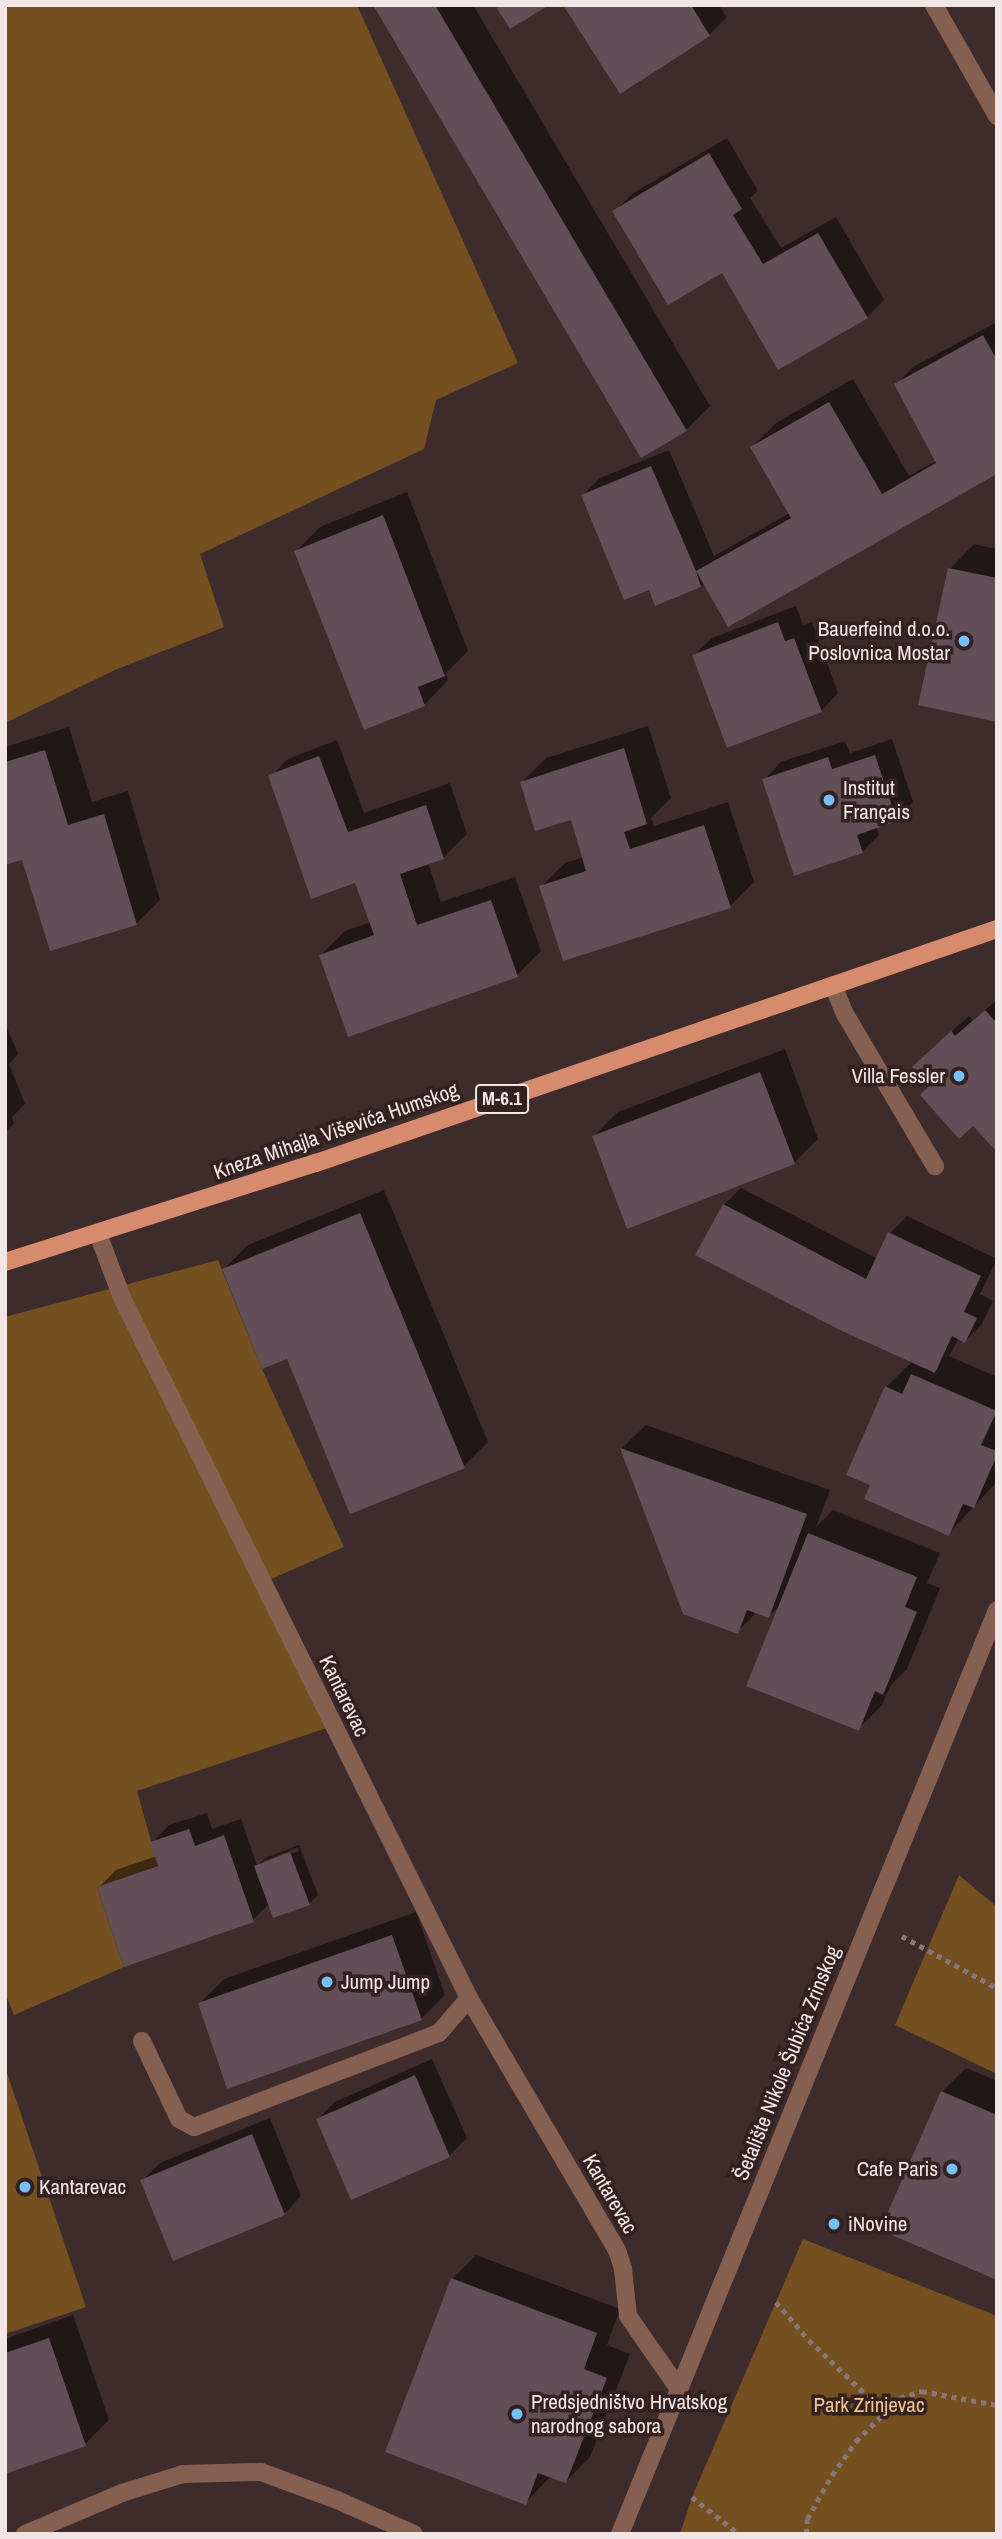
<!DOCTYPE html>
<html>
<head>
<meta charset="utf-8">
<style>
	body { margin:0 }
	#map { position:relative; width:1002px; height:2539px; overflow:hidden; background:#3e2b2c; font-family:"Archivo Narrow",sans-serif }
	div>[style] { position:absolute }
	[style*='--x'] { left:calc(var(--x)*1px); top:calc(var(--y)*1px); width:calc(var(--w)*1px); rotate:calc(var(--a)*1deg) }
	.green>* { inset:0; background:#744f20 }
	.shadow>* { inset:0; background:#0007 }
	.building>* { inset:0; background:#614e57 }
	.path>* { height:4.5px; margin-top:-2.25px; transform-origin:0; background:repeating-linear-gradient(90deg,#877778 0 5px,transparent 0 10px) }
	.lane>* { height:18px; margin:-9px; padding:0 9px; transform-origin:9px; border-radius:9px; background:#855f50 }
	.street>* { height:18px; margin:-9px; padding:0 9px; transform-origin:9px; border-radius:9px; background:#855f50 }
	.primary>* { height:18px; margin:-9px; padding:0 9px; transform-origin:9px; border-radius:9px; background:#d78b6d }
	.dots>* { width:19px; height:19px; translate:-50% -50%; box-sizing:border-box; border:4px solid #332122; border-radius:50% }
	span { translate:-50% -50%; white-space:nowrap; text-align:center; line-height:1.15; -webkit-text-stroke:7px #332122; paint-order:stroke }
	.shield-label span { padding:2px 5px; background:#332122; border:2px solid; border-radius:5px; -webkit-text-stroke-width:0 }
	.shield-label { font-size:19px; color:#f1e5e5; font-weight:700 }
	.poi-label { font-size:21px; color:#f1e5e5 }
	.right { translate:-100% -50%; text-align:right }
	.left { translate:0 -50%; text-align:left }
	.street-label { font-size:21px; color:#f1e5e5 }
	.park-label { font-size:21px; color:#f3c28b }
	.frame { position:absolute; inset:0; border:7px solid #f1e5e5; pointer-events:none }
</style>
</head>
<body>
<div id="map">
	<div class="green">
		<div style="clip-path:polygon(5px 5px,357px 5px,518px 363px,436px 400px,424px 449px,200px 554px,224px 627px,115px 670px,5px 723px)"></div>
		<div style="clip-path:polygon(218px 1260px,262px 1369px,344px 1547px,262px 1583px,333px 1726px,137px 1791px,158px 1866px,97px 1887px,124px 1967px,14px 2015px,5px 1993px,5px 1317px)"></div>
		<div style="clip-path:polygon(959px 1875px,997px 1907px,997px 2074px,895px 2025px)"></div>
		<div style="clip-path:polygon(5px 2067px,86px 2307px,5px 2334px)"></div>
		<div style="clip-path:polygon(803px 2239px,997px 2316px,997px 2534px,680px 2534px,692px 2497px)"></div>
	</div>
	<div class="shadow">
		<div style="clip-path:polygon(375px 5px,473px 5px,710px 406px,686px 430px)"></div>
		<div style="clip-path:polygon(565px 5px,719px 5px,727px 17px,709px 35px,620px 92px)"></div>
		<div style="clip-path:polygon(727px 138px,758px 191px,750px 198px,781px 248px,836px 217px,884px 300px,867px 317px,723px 270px,615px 211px,632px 194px)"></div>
		<div style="clip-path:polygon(997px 322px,997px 472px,700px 586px,650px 588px,583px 495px,600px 478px,669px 450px,714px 556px,790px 513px,752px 447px,776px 423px,853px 379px,909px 476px,938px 460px,896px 385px,913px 367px)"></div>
		<div style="clip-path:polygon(407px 492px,468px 651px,446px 673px,448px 680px,424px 705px,296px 551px,320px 527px)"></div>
		<div style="clip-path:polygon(974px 544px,997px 549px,997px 720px,950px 569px)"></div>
		<div style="clip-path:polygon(796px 606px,803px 625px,812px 622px,838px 693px,821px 711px,694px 655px,712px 638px)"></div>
		<div style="clip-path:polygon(648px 726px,671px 798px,651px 818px,654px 826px,728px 802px,754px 882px,730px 906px,541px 887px,565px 863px,584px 857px,572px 818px,522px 782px,546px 758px)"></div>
		<div style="clip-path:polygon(69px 727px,92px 802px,128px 791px,160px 900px,136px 924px,23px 858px,5px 863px,5px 747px)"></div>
		<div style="clip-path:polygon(892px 739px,913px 802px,896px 819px,876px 826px,879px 835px,862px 852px,764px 780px,781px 762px,845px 741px,850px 753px)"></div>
		<div style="clip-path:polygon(337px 740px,364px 813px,450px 783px,467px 834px,443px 858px,428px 863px,441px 902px,515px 877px,541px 951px,517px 975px,321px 955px,345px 931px,371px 922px,357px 881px,271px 776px,288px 759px)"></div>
		<div style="clip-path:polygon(997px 1000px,997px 1150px,932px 1086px,932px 1049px,969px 1016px,973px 1020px)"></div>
		<div style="clip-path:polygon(5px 1023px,18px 1054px,9px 1064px,25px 1104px,12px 1117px,14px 1124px,5px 1132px)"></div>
		<div style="clip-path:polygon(785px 1049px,818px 1139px,794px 1163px,594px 1136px,618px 1112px)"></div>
		<div style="clip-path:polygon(741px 1188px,878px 1259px,890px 1233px,907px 1216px,997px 1259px,980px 1294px,993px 1301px,982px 1324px,965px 1341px,959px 1338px,949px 1356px,997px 1377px,997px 1482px,949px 1533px,873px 1485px,886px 1387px,913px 1361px,724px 1205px)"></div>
		<div style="clip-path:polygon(384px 1190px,488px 1442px,464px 1466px,288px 1357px,224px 1269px,248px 1245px)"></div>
		<div style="clip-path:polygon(646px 1425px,830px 1490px,816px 1527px,833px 1510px,940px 1553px,927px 1583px,940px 1588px,907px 1669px,890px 1686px,882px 1705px,858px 1729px,781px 1604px,769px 1616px,757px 1612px,737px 1632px,684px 1613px,622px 1448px)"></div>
		<div style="clip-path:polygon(evenodd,207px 1813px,212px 1829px,241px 1819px,257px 1866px,265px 1858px,299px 1845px,318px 1895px,309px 1904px,270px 1903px,253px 1920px,99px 1887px,116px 1870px,157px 1856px,152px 1843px,169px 1825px,207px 1813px,298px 1847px,299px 1851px,264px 1864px,264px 1861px,298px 1847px)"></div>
		<div style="clip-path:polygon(416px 1912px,445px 1995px,421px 2019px,200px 2003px,224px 1979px)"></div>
		<div style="clip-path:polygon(432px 2059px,467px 2138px,449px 2156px,318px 2119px,335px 2102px)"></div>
		<div style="clip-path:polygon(966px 2068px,997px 2081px,997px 2278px,942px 2092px)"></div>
		<div style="clip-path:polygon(270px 2118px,301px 2196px,284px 2214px,143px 2180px,160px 2163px)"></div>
		<div style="clip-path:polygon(476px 2255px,620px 2309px,607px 2345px,630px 2354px,590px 2457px,566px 2481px,551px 2476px,525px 2503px,452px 2279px)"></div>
		<div style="clip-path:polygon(73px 2315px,109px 2420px,85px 2444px,5px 2472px,5px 2339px)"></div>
	</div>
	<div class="building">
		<div style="clip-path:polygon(373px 5px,435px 5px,687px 431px,641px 458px)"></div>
		<div style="clip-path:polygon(495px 5px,549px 5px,510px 29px)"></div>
		<div style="clip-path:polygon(563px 5px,691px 5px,710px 36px,620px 94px)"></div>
		<div style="clip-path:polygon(709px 153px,742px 209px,733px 215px,763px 264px,818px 233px,868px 318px,778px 370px,722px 273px,668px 305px,612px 211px)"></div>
		<div style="clip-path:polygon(983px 335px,997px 360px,997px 474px,728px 627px,696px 571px,701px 587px,655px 606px,649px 590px,624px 600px,581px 495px,651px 466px,696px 571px,791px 518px,750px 447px,829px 402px,882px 494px,936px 463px,894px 384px)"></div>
		<div style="clip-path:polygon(383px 515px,445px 676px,418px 687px,425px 706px,364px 730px,294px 551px)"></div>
		<div style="clip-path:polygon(948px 568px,997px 578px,997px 722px,918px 705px)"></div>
		<div style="clip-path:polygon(778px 622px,785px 641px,794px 638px,822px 712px,727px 748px,692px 655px)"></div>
		<div style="clip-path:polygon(624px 748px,647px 824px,624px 832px,630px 849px,704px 825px,731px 908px,563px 961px,539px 886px,586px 871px,571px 820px,535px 831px,520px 782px)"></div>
		<div style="clip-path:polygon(45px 750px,68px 825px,104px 814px,137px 925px,50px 951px,22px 860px,5px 865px,5px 762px)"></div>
		<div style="clip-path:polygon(875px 755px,897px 821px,857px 835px,863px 853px,794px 876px,762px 779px,828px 757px,832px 769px)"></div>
		<div style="clip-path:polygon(319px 756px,348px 832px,426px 805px,444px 859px,400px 874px,417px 925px,491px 900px,518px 977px,348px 1037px,319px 955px,374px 935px,355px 883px,311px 899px,268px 775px)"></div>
		<div style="clip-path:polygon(985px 1010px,997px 1023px,997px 1152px,973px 1126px,959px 1139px,920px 1095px,929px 1086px,912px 1067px,951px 1031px,955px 1036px)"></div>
		<div style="clip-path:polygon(760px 1072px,795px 1164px,627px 1229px,592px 1136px)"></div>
		<div style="clip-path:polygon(723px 1204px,866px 1279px,888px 1232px,981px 1276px,964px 1312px,977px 1318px,965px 1343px,952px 1336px,935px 1373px,840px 1330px,695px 1255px)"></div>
		<div style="clip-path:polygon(360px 1213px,465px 1468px,350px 1514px,287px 1359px,262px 1369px,222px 1269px)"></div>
		<div style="clip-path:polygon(911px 1374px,997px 1411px,981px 1445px,997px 1451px,997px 1455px,974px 1508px,963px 1504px,949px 1536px,864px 1499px,870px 1485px,846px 1475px,885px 1386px,902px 1394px)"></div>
		<div style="clip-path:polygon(620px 1448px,807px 1514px,769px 1618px,747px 1610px,738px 1634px,683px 1614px)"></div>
		<div style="clip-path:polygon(808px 1533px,917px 1577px,905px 1607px,917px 1612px,883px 1695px,875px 1691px,859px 1731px,746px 1686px)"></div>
		<div style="clip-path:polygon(189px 1829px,195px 1846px,224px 1835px,254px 1922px,124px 1967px,97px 1887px,158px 1866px,150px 1842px)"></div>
		<div style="clip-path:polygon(290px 1852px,310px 1905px,273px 1918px,254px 1866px)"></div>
		<div style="clip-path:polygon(392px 1935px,422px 2020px,227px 2089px,198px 2003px)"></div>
		<div style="clip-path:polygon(415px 2075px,450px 2157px,351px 2200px,316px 2119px)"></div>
		<div style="clip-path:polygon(941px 2091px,997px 2115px,997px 2280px,880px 2230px)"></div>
		<div style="clip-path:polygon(252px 2134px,285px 2215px,173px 2261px,140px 2180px)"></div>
		<div style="clip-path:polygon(451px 2278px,597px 2333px,584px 2369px,607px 2378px,566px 2483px,538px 2473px,526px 2505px,385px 2452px)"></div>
		<div style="clip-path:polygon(49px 2338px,86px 2446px,5px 2474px,5px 2353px)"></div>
	</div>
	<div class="path">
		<div style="--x:902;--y:1936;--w:108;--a:28.7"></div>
		<div style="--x:776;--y:2302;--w:50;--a:49"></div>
		<div style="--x:809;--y:2340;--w:104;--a:43.8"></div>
		<div style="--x:692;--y:2497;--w:60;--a:38.2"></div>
		<div style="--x:806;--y:2534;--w:15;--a:-86"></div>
		<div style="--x:807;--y:2519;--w:51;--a:-60.4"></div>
		<div style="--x:832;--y:2475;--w:42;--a:-54.8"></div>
		<div style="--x:856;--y:2441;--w:62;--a:-44.3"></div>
		<div style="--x:900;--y:2398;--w:23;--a:-18"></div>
		<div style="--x:922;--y:2391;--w:76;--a:10.6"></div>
	</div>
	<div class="lane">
		<div style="--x:833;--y:985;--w:31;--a:68"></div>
		<div style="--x:845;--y:1014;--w:177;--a:59.4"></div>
		<div style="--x:142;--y:2041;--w:86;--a:64.6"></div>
		<div style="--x:179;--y:2119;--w:17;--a:28"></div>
		<div style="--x:194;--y:2127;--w:262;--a:-21"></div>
		<div style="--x:439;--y:2033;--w:46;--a:-49.4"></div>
		<div style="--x:25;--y:2534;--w:105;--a:-22.9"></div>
		<div style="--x:122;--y:2493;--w:64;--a:-17.3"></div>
		<div style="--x:183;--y:2474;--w:78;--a:-1.5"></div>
		<div style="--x:261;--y:2472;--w:81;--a:20.2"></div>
		<div style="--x:337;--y:2500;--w:84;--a:23.8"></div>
	</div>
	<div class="street">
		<div style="--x:934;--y:5;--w:128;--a:60.4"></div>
		<div style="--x:98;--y:1234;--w:71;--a:69.3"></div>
		<div style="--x:123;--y:1300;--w:779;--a:63.63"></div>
		<div style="--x:469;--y:1998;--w:292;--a:59.6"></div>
		<div style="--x:617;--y:2250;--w:20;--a:72"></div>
		<div style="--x:623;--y:2269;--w:47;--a:83.9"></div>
		<div style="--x:628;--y:2316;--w:89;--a:55.1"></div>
		<div style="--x:620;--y:2534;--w:998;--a:-67.8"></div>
	</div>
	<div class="primary">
		<div style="--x:5;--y:1262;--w:326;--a:-17.7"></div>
		<div style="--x:316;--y:1163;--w:720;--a:-18.96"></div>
	</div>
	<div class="dots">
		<div style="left:964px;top:641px;background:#77bff7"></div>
		<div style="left:829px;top:800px;background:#77bff7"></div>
		<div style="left:959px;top:1076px;background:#77bff7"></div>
		<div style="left:327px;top:1982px;background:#77bff7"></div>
		<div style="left:952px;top:2169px;background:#77bff7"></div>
		<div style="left:25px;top:2187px;background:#77bff7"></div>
		<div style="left:834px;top:2224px;background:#77bff7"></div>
		<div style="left:517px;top:2414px;background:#77bff7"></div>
	</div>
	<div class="shield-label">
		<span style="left:502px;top:1099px">M-6.1</span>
	</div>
	<div class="poi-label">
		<span class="right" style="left:950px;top:641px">Bauerfeind d.o.o.<br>Poslovnica Mostar</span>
		<span class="left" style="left:843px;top:800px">Institut<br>Français</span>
		<span class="right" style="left:945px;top:1076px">Villa Fessler</span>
		<span class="left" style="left:341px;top:1982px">Jump Jump</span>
		<span class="right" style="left:938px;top:2169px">Cafe Paris</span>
		<span class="left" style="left:39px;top:2187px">Kantarevac</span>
		<span class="left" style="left:848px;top:2224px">iNovine</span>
		<span class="left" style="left:531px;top:2414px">Predsjedništvo Hrvatskog<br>narodnog sabora</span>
	</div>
	<div class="street-label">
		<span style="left:336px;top:1131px;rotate:-19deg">Kneza Mihajla Viševića Humskog</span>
		<span style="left:344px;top:1696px;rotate:64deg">Kantarevac</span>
		<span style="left:787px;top:2063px;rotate:-68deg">Šetalište Nikole Šubića Zrinskog</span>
		<span style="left:610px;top:2194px;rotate:60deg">Kantarevac</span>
	</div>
	<div class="park-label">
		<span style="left:869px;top:2405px">Park Zrinjevac</span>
	</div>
	<div class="frame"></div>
</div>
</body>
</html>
